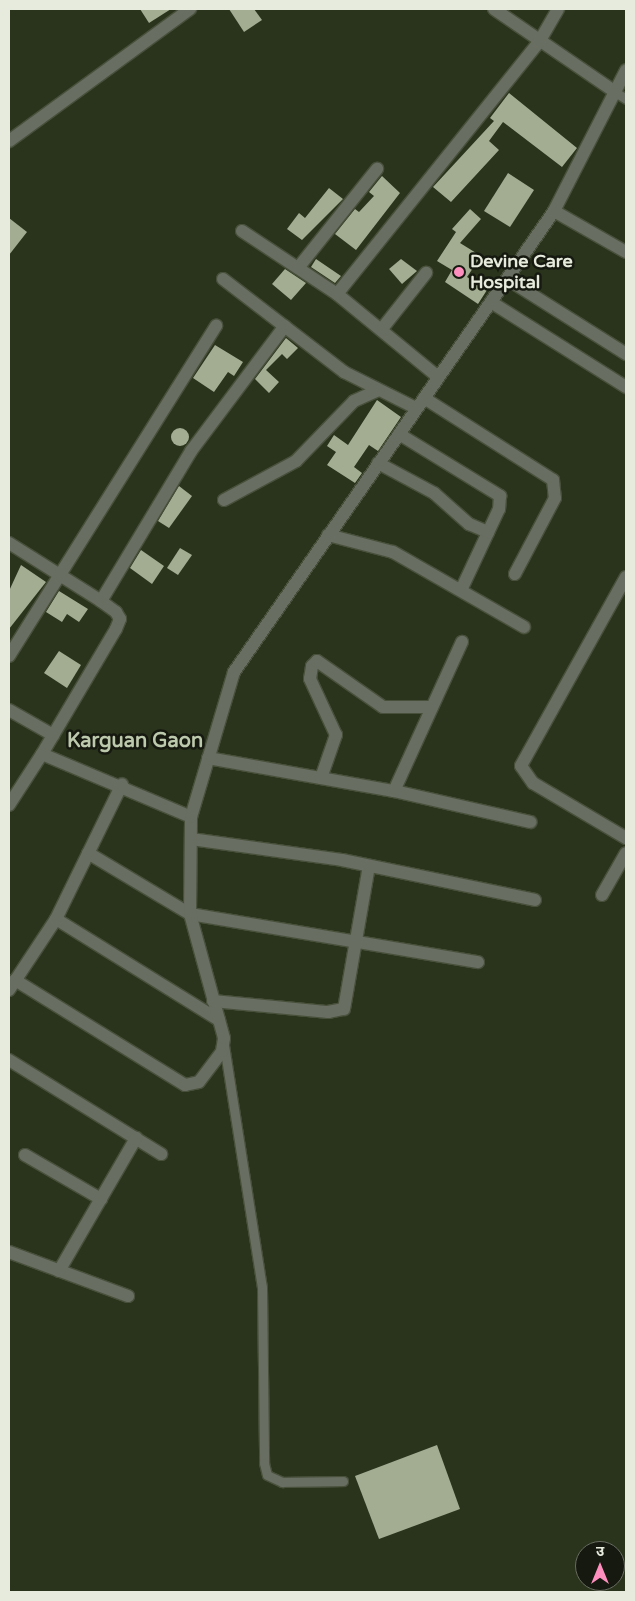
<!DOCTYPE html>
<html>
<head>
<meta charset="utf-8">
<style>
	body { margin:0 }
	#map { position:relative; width:635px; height:1601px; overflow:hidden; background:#2a331c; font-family:"Varela Round","Noto Sans Devanagari",sans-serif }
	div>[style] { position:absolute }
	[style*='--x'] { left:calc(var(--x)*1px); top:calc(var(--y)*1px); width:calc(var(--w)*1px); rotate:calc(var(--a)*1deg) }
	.building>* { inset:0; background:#a3ad92 }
	.round { border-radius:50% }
	.roads { filter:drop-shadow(1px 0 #48503b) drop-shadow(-1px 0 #48503b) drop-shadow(0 1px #48503b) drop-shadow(0 -1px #48503b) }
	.service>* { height:9px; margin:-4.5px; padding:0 4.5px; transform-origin:4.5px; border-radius:4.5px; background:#696e62 }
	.minor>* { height:12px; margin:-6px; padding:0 6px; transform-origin:6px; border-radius:6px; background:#696e62 }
	.dots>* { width:14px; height:14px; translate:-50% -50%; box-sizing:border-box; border:2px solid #15190f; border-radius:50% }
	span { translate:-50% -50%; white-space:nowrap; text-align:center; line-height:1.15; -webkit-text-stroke:5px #15190f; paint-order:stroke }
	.poi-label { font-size:18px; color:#e6ebdd; font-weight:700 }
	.left { translate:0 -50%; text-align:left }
	.quarter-label { font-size:20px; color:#bdc9ac; font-weight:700 }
	.frame { position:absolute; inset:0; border:10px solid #e6ebdd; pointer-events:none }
	.north { position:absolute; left:575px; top:1541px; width:50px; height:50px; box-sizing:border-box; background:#15190f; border:1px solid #696d61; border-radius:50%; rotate:0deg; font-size:14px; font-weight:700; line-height:20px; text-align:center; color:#e6ebdd }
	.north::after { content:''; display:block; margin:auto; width:18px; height:22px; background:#fe8ebd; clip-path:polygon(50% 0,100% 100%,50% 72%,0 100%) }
</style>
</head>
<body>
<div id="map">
	<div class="building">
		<div style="clip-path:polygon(140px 9px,171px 9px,149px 23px)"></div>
		<div style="clip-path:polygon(229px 9px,254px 9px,262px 20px,244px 32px)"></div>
		<div style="clip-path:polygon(509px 93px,577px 148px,562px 167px,503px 122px,489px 141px,499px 150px,451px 202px,433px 187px,494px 121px,490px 118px)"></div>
		<div style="clip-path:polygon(508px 173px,534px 190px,510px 227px,484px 211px)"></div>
		<div style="clip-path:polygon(382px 176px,400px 193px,356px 250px,335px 234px,355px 209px,359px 212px,374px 196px,369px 192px)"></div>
		<div style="clip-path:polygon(329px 188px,343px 199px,302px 240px,287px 229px,299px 213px,305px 218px)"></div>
		<div style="clip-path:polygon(470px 209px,481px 219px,460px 243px,481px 256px,467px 277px,487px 290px,478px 304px,445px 282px,452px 270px,437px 261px,456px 232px,452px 229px)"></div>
		<div style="clip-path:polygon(9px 218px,27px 232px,9px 255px)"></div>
		<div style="clip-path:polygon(316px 259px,341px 276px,335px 283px,311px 267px)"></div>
		<div style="clip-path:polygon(401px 259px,417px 271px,402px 284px,389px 269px)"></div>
		<div style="clip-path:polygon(285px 269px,306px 283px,291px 300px,272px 284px)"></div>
		<div style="clip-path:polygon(286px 338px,298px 348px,287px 359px,282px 354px,266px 370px,279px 382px,269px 393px,255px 379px)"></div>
		<div style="clip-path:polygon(215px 345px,243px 362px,234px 376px,228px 372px,214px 392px,193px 378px)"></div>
		<div style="clip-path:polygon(377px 400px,401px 417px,378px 451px,369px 445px,354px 467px,362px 473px,355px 483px,327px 465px,336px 452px,327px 446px,334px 435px,348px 445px)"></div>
		<div class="round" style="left:171px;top:428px;width:18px;height:18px"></div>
		<div style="clip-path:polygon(179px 486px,192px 496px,169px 528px,158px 521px)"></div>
		<div style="clip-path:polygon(180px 548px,192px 555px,178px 575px,167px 568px)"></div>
		<div style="clip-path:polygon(141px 550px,164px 566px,152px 584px,130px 568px)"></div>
		<div style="clip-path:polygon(21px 565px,46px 582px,9px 629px,9px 591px)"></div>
		<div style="clip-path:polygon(59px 591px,88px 609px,79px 622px,67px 614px,62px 622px,46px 612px)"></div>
		<div style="clip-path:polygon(59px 651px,81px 665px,67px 688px,44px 673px)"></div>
		<div style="clip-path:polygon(437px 1445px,460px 1509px,379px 1539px,355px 1476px)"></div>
	</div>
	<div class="roads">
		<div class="service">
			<div style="--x:615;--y:92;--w:13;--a:32"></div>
			<div style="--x:224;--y:1045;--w:245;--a:81.1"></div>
			<div style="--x:262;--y:1287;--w:176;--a:89.3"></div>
			<div style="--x:264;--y:1463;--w:12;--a:76"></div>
			<div style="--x:267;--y:1475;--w:17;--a:25"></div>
			<div style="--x:282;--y:1482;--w:61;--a:-0.9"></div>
		</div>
		<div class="minor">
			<div style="--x:494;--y:9;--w:147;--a:34.4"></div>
			<div style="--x:9;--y:141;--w:224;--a:-36.1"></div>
			<div style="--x:554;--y:211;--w:83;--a:29.7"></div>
			<div style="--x:242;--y:231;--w:114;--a:33.6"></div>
			<div style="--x:337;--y:294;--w:131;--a:39.4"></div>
			<div style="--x:298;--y:268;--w:127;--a:-51.4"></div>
			<div style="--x:223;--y:279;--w:153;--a:37.5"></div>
			<div style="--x:344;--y:372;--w:80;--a:26.6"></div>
			<div style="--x:507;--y:279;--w:141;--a:32.2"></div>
			<div style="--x:337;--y:294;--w:323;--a:-51.3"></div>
			<div style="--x:539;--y:42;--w:38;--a:-60"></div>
			<div style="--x:491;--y:302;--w:160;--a:32.2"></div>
			<div style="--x:381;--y:330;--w:73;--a:-51.7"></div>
			<div style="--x:424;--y:398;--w:153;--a:32.4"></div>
			<div style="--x:553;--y:480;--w:18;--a:84"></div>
			<div style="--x:555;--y:498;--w:86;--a:117.8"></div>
			<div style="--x:399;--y:434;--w:119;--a:31.5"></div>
			<div style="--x:500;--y:496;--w:13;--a:94"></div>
			<div style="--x:499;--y:509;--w:89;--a:115.1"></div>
			<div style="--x:378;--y:463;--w:64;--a:28.2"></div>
			<div style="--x:434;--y:493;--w:47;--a:41.5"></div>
			<div style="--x:469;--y:524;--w:21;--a:23"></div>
			<div style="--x:224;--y:500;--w:82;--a:-28.4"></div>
			<div style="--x:296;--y:461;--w:83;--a:-46"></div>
			<div style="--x:354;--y:401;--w:27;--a:-24"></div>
			<div style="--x:328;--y:535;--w:67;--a:14.7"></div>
			<div style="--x:393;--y:552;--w:151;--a:29.8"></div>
			<div style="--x:9;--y:543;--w:109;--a:32.2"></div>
			<div style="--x:626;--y:577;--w:216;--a:119.1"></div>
			<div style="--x:521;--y:766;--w:21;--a:55"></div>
			<div style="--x:533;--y:783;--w:108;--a:30.6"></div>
			<div style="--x:9;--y:656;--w:390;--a:-57.9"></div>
			<div style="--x:9;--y:710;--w:51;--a:29.6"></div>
			<div style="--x:42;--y:754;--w:145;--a:-59.4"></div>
			<div style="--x:116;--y:629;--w:11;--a:-68"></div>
			<div style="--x:120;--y:619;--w:8;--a:-120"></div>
			<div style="--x:116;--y:612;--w:19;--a:-144"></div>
			<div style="--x:101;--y:601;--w:175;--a:-59"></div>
			<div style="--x:191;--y:451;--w:156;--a:-53.1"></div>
			<div style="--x:208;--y:758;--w:189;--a:10.1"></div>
			<div style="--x:394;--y:791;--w:164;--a:-65.5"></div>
			<div style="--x:321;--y:778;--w:46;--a:-70.8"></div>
			<div style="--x:336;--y:735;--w:62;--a:-114.9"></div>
			<div style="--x:310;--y:679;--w:13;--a:-81"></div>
			<div style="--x:312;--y:666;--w:7;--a:-45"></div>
			<div style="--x:317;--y:661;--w:80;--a:34.9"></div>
			<div style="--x:383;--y:707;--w:49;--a:0"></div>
			<div style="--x:394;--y:791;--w:140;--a:12.8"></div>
			<div style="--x:9;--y:805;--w:61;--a:-57.1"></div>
			<div style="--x:42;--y:754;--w:162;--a:22.9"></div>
			<div style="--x:191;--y:839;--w:152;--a:7.9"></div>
			<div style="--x:342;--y:860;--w:197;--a:11.7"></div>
			<div style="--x:88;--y:853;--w:119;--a:30.9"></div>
			<div style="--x:190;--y:914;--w:292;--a:9.5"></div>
			<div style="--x:602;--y:895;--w:48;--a:-60.3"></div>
			<div style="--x:56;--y:919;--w:192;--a:31.8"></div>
			<div style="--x:15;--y:980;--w:200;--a:31.7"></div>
			<div style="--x:185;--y:1085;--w:14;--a:-12"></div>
			<div style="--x:199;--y:1082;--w:39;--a:-53"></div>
			<div style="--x:222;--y:1051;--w:13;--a:-81"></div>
			<div style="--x:224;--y:1038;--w:129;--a:-105.3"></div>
			<div style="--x:190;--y:914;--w:97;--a:-89.4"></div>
			<div style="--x:191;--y:817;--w:151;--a:-73.5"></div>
			<div style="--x:234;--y:672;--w:561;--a:-55.23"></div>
			<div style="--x:554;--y:211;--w:158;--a:-62.9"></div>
			<div style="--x:9;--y:990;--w:85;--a:-56.5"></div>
			<div style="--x:56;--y:919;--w:150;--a:-63.9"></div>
			<div style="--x:213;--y:1001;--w:116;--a:5.5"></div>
			<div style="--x:328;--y:1012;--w:16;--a:-11"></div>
			<div style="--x:344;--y:1009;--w:145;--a:-80.1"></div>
			<div style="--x:9;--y:1060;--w:179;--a:31.7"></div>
			<div style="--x:25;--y:1155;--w:88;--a:30.1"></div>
			<div style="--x:9;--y:1252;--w:127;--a:20.3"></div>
			<div style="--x:59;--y:1271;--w:154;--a:-59.9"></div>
		</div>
	</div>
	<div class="dots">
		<div style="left:459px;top:272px;background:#fe8ebd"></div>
	</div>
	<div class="poi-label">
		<span class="left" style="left:470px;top:272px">Devine Care<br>Hospital</span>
	</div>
	<div class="quarter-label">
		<span style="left:135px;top:741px">Karguan Gaon</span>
	</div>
	<div class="frame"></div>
	<div class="north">उ</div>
</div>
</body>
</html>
